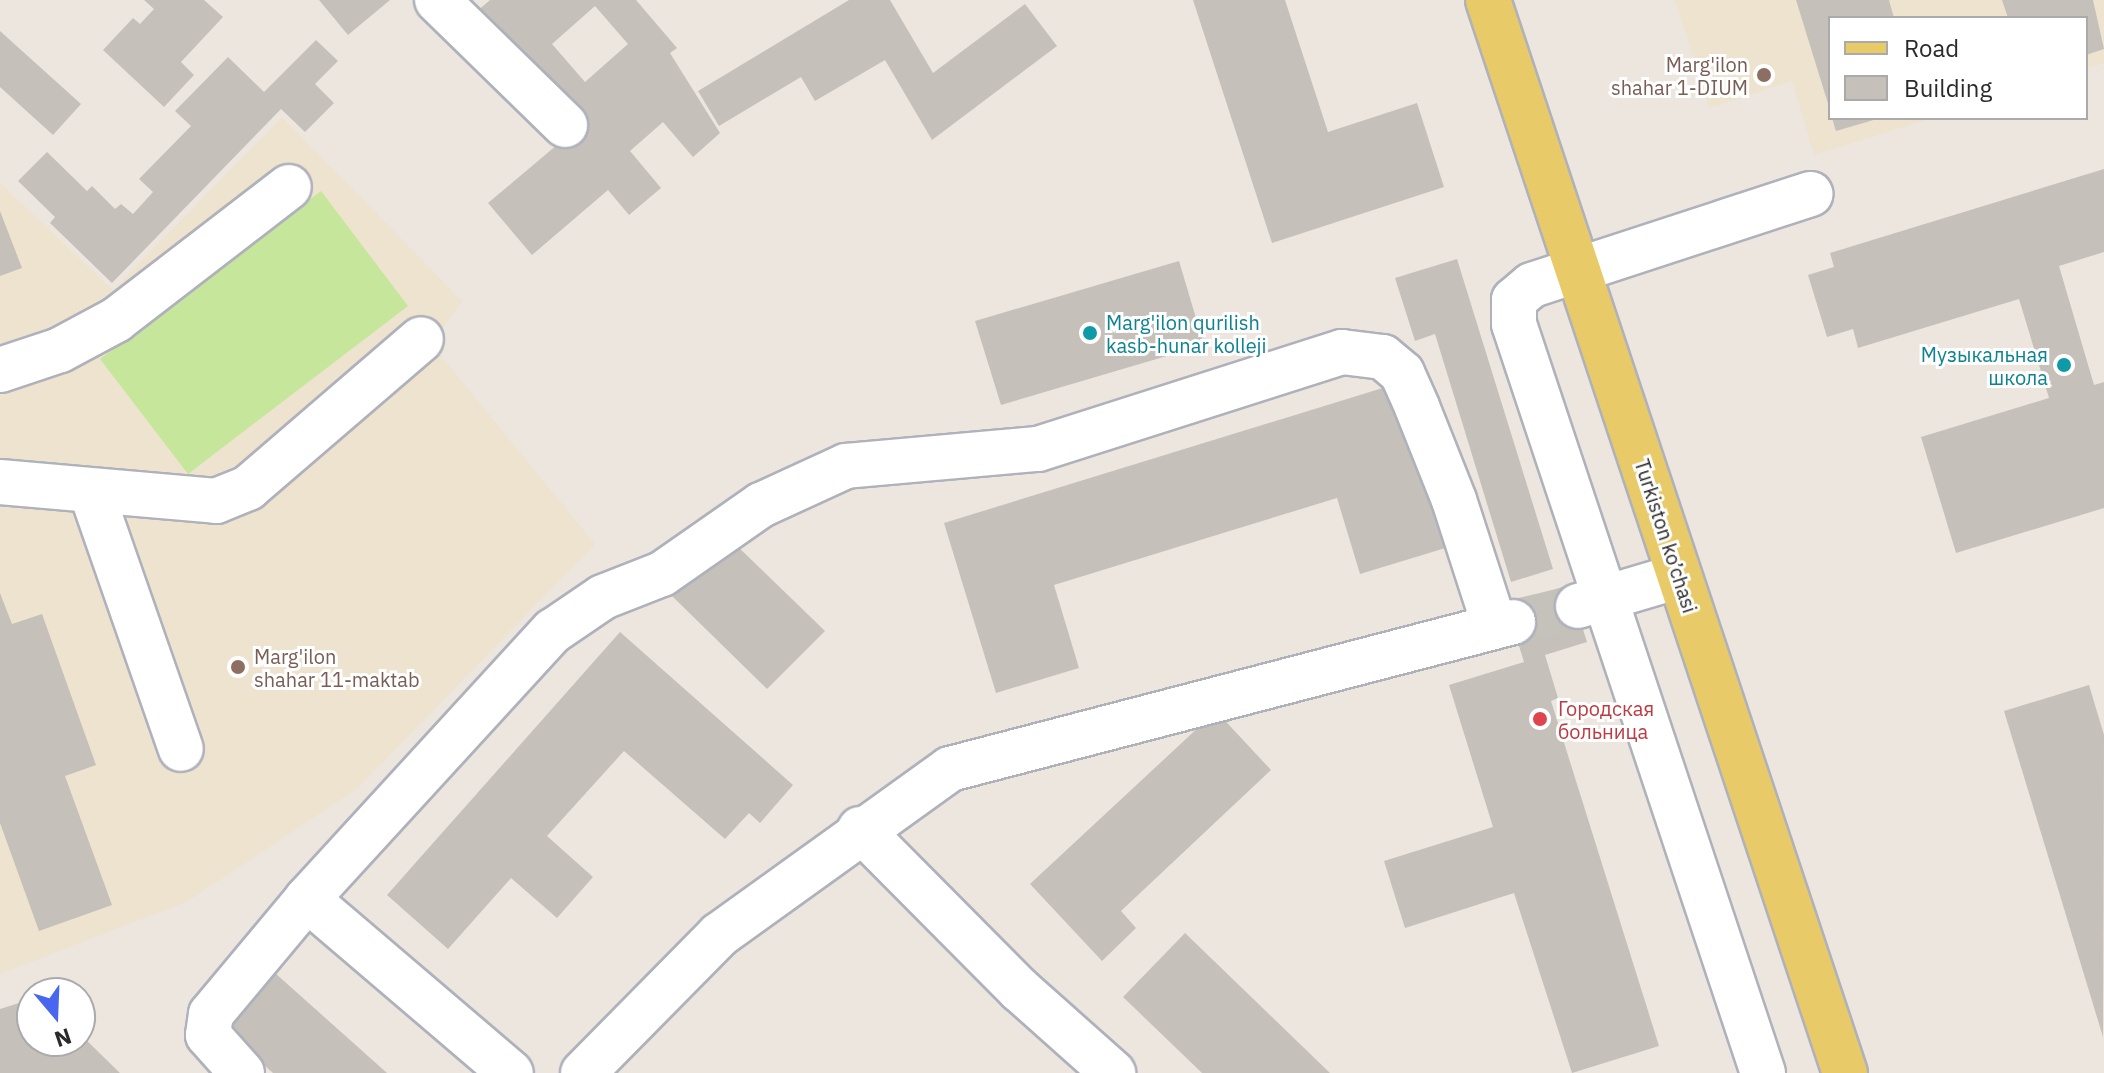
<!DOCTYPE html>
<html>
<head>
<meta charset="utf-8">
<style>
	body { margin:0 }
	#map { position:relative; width:2104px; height:1073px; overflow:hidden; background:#ece6df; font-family:"IBM Plex Sans",sans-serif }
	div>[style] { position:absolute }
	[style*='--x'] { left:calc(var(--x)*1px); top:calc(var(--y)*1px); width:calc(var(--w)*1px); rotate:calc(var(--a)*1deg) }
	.education>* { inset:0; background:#ede3cf }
	.pitch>* { inset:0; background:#c6e69b }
	.building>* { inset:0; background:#c5c0ba }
	.minor-tunnel>* { height:44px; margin-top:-22px; transform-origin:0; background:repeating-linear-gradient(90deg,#c5c1bb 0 44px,transparent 0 66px) }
	.roads { filter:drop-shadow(2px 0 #afb1bb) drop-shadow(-2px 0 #afb1bb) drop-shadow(0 2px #afb1bb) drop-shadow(0 -2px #afb1bb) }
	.minor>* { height:44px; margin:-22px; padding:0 22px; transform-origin:22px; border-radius:22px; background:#fff }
	.major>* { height:44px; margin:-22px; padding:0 22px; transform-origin:22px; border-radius:22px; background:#e8cb68 }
	.dots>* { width:22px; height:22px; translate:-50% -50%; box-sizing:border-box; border:4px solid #fff; border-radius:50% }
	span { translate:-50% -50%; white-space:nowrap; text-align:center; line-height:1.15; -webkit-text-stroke:6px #fff; paint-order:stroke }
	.education-label { font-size:20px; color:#785e54 }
	.right { translate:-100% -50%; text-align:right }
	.left { translate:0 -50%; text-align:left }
	.culture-label { font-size:20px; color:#0d838f }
	.street-label { font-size:20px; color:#2b2b2b }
	.health-label { font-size:20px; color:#be3a42 }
	.legend { position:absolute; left:1828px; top:16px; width:260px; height:104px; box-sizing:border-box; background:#fff; border:2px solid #aaa; margin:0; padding:10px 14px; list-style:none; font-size:24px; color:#2b2b2b }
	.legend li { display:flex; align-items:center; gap:16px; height:40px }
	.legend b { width:40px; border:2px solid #aaa }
	.north { position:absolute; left:16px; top:977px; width:80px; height:80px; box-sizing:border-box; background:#fff; border:2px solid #aaa; border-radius:50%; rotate:161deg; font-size:22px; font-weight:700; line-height:32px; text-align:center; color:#2b2b2b }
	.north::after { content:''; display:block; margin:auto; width:28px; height:36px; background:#4967ee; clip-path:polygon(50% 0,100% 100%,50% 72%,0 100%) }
</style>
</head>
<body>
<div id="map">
	<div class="education">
		<div style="clip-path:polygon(1675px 0,2104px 0,2104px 63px,2086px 69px,2086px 18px,1830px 18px,1830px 118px,1932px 118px,1814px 155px,1792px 81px,1709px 108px)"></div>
		<div style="clip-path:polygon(282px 117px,462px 301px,431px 344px,595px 544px,357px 789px,186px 902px,0 974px,0 183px,113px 290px)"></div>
	</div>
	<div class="pitch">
		<div style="clip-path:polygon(321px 191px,408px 306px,188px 474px,100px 359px)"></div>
	</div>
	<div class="building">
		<div style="clip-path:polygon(144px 0,204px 0,223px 17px,181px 62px,194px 75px,164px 107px,103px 50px,133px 18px,140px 24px,154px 9px)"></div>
		<div style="clip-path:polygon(319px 0,390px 0,348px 35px)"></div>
		<div style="clip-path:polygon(evenodd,490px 0,636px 0,677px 48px,670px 53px,720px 133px,693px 157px,663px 122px,630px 151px,661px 188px,629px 215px,608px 190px,532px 255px,488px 203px,564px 139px,469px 18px,490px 0,595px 6px,628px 44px,585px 82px,552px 44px,595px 6px)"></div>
		<div style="clip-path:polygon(849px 0,890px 0,933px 73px,1025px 4px,1057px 46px,932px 140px,885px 60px,815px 101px,801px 77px,719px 126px,698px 91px)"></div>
		<div style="clip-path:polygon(1193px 0,1285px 0,1328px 132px,1417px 103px,1444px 187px,1272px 243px)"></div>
		<div style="clip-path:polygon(1796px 0,1889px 0,1894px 18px,1830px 18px,1830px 110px)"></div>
		<div style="clip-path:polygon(2002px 0,2093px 0,2104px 49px,2086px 55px,2086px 18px,2008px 18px)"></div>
		<div style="clip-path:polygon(0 31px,81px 104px,53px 135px,0 87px)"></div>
		<div style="clip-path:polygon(316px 40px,338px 61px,315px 84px,334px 103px,305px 132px,281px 109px,112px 283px,50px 223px,55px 217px,18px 181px,47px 152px,87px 191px,92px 186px,115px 209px,121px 204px,133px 214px,153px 192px,139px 179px,191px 126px,175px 111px,228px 57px,264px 92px)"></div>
		<div style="clip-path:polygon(1832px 118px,1877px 118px,1877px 119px,1836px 131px)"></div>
		<div style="clip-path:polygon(2104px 169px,2104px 252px,2059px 266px,2094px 385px,2104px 382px,2104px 508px,1956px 553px,1921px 437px,2049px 398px,2019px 299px,1858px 348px,1853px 329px,1827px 337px,1808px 275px,1834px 267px,1830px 253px)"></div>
		<div style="clip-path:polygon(0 211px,22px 268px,0 276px)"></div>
		<div style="clip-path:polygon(1457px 259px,1553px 569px,1511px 582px,1435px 334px,1415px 341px,1395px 278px)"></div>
		<div style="clip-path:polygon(1179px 261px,1204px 345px,1001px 405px,975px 321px)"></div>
		<div style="clip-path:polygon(1402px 382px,1452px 546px,1360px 574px,1337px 498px,1054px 585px,1079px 668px,996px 693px,944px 523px)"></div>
		<div style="clip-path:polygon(730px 539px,825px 631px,767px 689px,672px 596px)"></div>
		<div style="clip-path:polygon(1569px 585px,1587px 642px,1545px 655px,1558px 698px,1551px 701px,1659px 1046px,1572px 1073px,1514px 893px,1405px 928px,1384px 861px,1493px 827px,1449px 685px,1524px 662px,1506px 604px)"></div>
		<div style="clip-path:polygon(0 593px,12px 624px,42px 614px,96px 765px,65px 776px,112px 905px,39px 931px,0 823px)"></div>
		<div style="clip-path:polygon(620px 632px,793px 785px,760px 823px,749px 813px,725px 839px,624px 751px,547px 836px,593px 877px,557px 918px,511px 878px,448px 949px,387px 895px)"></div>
		<div style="clip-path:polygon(2089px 685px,2104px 735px,2103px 1037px,2004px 711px)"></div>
		<div style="clip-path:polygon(1216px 711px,1271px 770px,1121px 911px,1136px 928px,1102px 961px,1030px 884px)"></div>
		<div style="clip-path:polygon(1185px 933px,1330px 1073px,1202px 1073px,1123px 997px)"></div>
		<div style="clip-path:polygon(275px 973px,387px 1073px,273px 1073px,224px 1029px)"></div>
		<div style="clip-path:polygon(32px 999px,32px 1041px,80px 1041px,80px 1034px,120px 1073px,0 1073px,0 1009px)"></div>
	</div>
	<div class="minor-tunnel">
		<div style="--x:1513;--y:622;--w:65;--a:-13.4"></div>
	</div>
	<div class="roads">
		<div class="minor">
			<div style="--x:437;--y:0;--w:179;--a:44.3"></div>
			<div style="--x:0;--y:370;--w:63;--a:-18.4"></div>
			<div style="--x:60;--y:350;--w:64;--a:-28.2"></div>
			<div style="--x:116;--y:320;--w:218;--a:-37.6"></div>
			<div style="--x:0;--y:482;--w:217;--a:5"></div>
			<div style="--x:216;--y:501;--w:35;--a:-22"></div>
			<div style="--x:248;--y:488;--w:228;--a:-40.7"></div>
			<div style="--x:91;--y:491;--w:273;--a:70.8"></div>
			<div style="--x:1578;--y:606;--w:105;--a:-16.5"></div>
			<div style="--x:860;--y:829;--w:227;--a:45.2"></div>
			<div style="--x:1020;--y:990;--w:125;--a:41.7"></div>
			<div style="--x:307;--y:899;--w:268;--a:40.5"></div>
			<div style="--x:242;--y:1073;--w:51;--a:-131.8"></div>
			<div style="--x:208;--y:1035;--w:21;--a:-82"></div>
			<div style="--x:211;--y:1014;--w:150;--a:-50.1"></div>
			<div style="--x:307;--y:899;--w:364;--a:-47.5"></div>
			<div style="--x:553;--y:631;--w:60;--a:-34.2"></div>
			<div style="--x:603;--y:597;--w:63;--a:-21.3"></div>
			<div style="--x:662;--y:574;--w:121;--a:-34.9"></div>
			<div style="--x:761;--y:505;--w:94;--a:-24.6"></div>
			<div style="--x:846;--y:466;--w:193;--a:-5.1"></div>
			<div style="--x:1038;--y:449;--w:319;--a:-17.7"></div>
			<div style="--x:1342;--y:352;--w:41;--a:7"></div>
			<div style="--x:1383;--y:357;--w:25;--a:40"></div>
			<div style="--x:1402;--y:373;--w:37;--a:66"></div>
			<div style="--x:1417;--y:407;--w:100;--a:68.3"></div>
			<div style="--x:1454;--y:500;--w:133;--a:72.1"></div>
			<div style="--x:583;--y:1073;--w:194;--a:-45.4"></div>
			<div style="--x:719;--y:935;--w:284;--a:-35.7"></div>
			<div style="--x:950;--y:769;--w:582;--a:-14.63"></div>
			<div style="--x:1763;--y:1073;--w:789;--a:-108.39"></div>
			<div style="--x:1514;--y:324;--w:24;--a:-90"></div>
			<div style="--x:1514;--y:300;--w:23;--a:-40"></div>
			<div style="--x:1532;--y:285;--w:293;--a:-18.1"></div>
		</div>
		<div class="major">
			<div style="--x:1488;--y:0;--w:1131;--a:71.6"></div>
		</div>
	</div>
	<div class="dots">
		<div style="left:1764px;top:75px;background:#8d6e63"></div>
		<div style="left:1090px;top:333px;background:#0f9aa8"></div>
		<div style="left:2064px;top:365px;background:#0f9aa8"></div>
		<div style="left:238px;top:667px;background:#8d6e63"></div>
		<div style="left:1540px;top:719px;background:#e0444e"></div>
	</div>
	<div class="education-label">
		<span class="right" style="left:1748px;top:76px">Marg'ilon<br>shahar 1-DIUM</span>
		<span class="left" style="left:254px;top:668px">Marg'ilon<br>shahar 11-maktab</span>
	</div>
	<div class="culture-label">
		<span class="left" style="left:1106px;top:334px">Marg'ilon qurilish<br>kasb-hunar kolleji</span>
		<span class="right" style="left:2048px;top:366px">Музыкальная<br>школа</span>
	</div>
	<div class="street-label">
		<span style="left:1666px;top:536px;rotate:72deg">Turkiston ko’chasi</span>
	</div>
	<div class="health-label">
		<span class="left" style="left:1558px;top:720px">Городская<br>больница</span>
	</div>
	<ul class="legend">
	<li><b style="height:10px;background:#e8cb68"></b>Road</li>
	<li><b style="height:22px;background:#c5c0ba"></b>Building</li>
	</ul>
	<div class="north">N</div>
</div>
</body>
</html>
